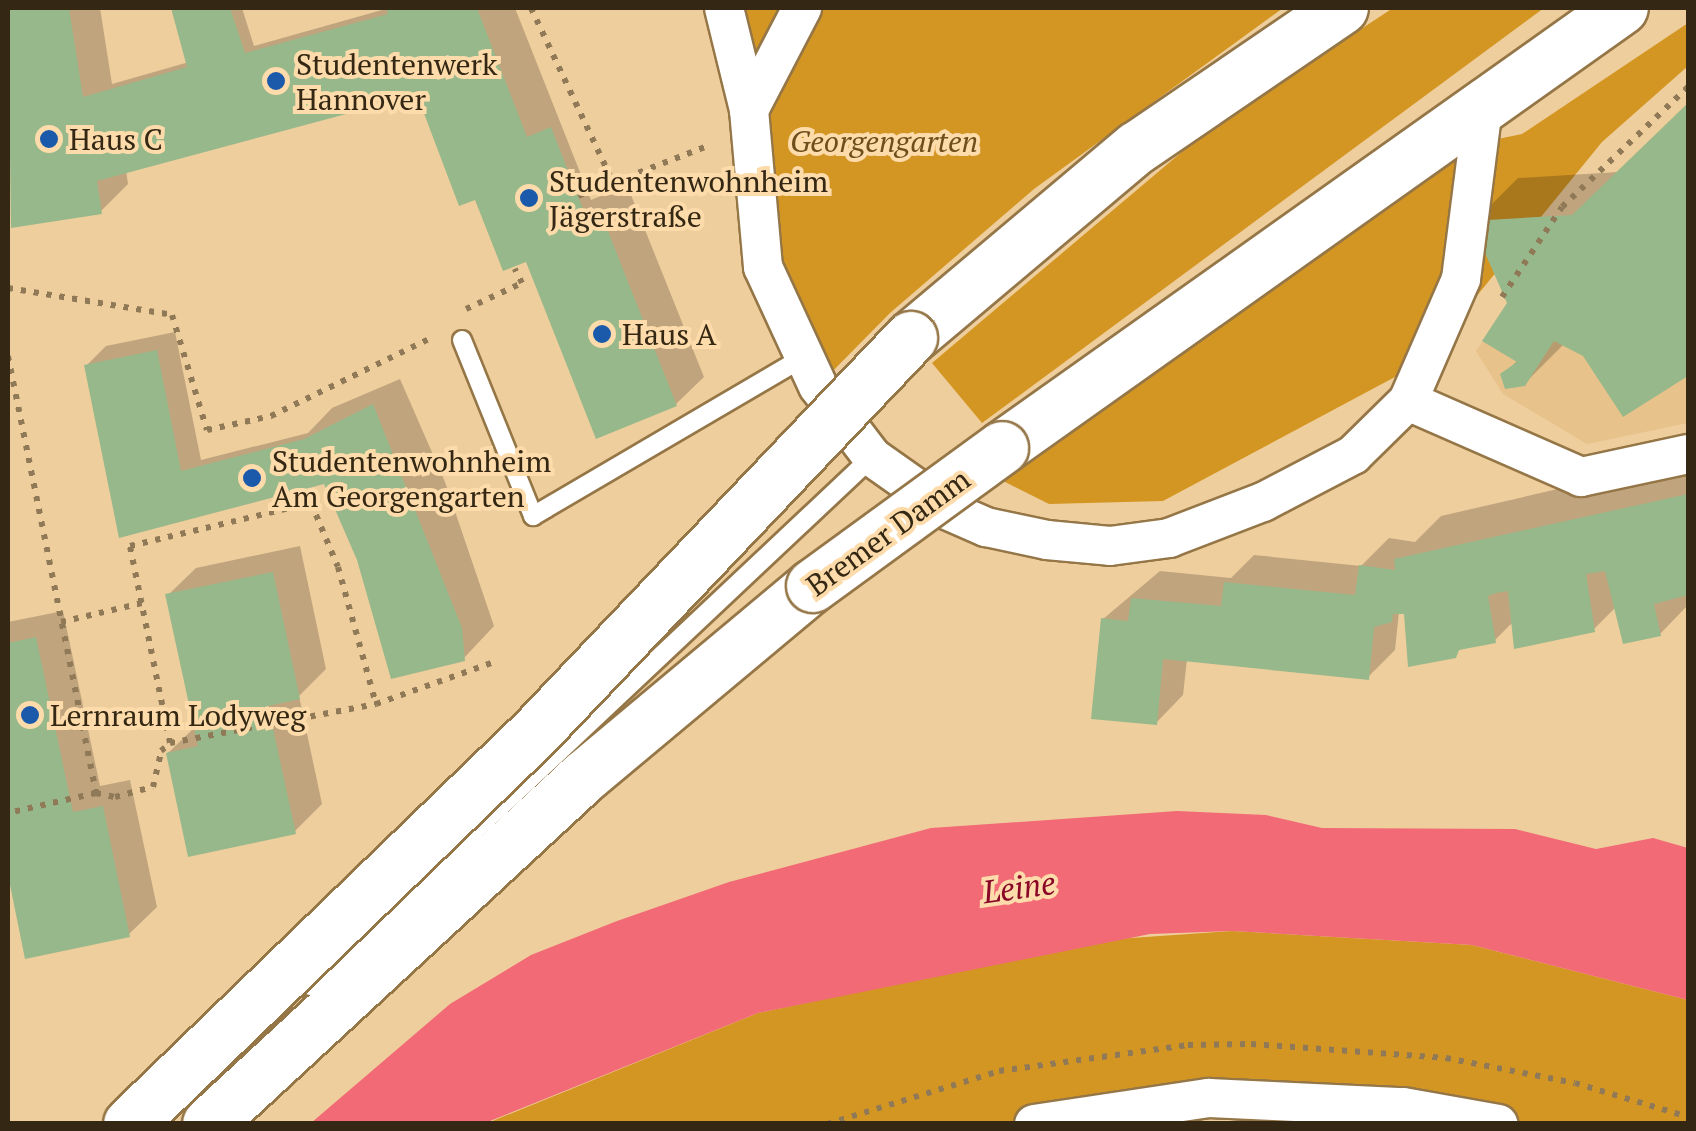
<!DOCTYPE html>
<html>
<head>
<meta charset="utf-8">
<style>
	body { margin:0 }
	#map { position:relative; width:1696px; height:1131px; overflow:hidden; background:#efce9d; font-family:"PT Serif",serif }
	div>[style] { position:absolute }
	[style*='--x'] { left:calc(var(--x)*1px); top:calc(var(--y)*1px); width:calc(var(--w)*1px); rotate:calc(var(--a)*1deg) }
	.built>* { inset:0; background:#e7c28a }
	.green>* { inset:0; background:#d49623 }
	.water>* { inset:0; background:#f26a76 }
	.shadow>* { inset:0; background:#0003 }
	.building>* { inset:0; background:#97b88a }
	.path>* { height:6px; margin-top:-3px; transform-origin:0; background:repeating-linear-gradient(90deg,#8f7957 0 5px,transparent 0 13px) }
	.roads { filter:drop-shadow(2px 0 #957647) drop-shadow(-2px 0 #957647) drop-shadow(0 2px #957647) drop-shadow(0 -2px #957647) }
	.service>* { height:18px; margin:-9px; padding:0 9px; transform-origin:9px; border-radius:9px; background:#fff }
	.minor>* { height:38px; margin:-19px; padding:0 19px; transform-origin:19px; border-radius:19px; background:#fff }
	.secondary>* { height:52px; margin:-26px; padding:0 26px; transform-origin:26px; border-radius:26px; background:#fff }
	.bridges { filter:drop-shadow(2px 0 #957647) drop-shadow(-2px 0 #957647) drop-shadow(0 2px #957647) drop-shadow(0 -2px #957647) }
	.secondary-bridge>* { height:52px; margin:-26px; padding:0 26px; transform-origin:26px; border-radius:26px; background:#fff }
	.dots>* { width:28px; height:28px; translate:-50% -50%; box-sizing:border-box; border:5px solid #fddbaa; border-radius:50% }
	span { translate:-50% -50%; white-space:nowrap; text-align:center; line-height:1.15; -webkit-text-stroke:8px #fddbaa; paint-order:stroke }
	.poi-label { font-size:30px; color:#342814 }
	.left { translate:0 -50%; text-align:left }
	.park-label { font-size:30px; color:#6e4f1c; font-style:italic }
	.street-label { font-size:30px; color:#342814 }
	.water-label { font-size:32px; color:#8a0728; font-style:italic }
	.frame { position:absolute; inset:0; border:10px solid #342814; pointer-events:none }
</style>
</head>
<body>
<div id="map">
	<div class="built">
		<div style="clip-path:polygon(1688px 103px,1688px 423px,1587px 444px,1503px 394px,1476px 351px,1572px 215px)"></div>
	</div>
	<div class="green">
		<div style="clip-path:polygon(724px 8px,1283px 8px,1034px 189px,890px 313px,818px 386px,802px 358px)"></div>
		<div style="clip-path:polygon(1393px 8px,1544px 8px,982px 423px,932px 363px,1209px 129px)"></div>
		<div style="clip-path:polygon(1688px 23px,1688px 66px,1602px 142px,1423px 362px,1163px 501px,1049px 504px,1001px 480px,1449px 149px,1522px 134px)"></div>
		<div style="clip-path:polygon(1232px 931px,1472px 945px,1688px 1000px,1688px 1123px,1498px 1123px,1403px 1107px,1034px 1124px,485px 1124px,758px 1013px,1102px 940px)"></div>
	</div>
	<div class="water">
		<div style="clip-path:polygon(1177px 811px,1266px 815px,1322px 828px,1515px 829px,1596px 849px,1653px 838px,1688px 848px,1688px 1000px,1472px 945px,1232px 931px,1150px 934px,758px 1013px,485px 1123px,311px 1123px,450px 1004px,531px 955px,617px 921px,729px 882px,931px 828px)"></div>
	</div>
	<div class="shadow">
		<div style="clip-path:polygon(8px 8px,100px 8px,112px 84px,189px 62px,173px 8px,242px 8px,254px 46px,389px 8px,515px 8px,591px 200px,627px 185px,704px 377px,676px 404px,527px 257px,476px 196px,419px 90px,126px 170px,128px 184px,101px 211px,13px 225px)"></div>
		<div style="clip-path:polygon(1688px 106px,1688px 373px,1623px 414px,1585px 354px,1564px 344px,1524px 384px,1511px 388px,1503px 375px,1518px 360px,1510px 303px,1474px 222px,1518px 178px,1618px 172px)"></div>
		<div style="clip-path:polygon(175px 332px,201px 460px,308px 433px,332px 408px,400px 379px,445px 482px,494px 626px,463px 659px,359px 559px,325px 481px,121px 535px,87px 365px,106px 346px)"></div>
		<div style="clip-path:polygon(1688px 459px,1688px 605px,1660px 634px,1616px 607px,1594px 629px,1514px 621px,1495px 640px,1410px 663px,1407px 612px,1399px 612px,1395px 650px,1368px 677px,1187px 659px,1183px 695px,1156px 723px,1103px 619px,1160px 571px,1231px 578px,1254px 555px,1361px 566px,1389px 538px,1415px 542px,1441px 516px)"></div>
		<div style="clip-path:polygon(300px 546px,326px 669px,299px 696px,322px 804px,294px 832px,168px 753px,196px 726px,168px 595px,196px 568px)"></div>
		<div style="clip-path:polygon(63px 611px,100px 786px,130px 780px,157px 907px,129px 934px,27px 956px,8px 863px,8px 622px)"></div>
	</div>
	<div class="building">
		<div style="clip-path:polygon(8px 8px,69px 8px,83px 97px,187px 67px,171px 8px,230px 8px,245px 53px,388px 14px,386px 8px,477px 8px,527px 137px,551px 127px,586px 217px,600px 211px,677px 406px,596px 439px,526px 262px,503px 271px,475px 200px,459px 206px,417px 95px,97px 181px,102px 214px,11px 228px)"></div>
		<div style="clip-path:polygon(1688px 103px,1688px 376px,1623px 417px,1583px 356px,1554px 341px,1525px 386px,1505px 389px,1500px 374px,1517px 362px,1482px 341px,1507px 303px,1471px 221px,1572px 215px)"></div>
		<div style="clip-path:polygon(157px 350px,181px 471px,304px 439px,373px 404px,462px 628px,465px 661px,391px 679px,357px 560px,324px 484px,119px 538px,84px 365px)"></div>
		<div style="clip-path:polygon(1688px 494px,1688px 595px,1654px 604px,1661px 636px,1623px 644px,1605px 571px,1586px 574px,1595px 632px,1514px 649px,1508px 591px,1496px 593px,1488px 596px,1496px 643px,1459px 650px,1456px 658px,1408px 667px,1404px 614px,1393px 614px,1392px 622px,1374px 627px,1369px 680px,1163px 659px,1157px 725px,1091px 719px,1101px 618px,1128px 621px,1131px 598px,1221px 606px,1224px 582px,1355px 595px,1359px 565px,1395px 570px,1394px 559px)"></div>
		<div style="clip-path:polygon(273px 572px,300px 699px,268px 706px,296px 834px,188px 857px,166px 753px,198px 746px,165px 594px)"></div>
		<div style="clip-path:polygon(36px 637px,73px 812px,103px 806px,130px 937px,25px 959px,8px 875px,8px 643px)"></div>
	</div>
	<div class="path">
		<div style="--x:531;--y:8;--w:192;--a:64.8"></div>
		<div style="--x:578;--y:196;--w:142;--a:-21.1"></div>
		<div style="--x:8;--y:288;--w:166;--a:9.3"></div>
		<div style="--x:172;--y:315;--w:120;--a:73.1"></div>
		<div style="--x:207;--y:430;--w:66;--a:-12.3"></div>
		<div style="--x:271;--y:416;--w:176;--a:-26"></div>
		<div style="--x:1502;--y:297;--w:108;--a:-56.3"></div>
		<div style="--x:1562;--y:207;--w:174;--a:-43.6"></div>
		<div style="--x:466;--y:309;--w:62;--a:-24.9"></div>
		<div style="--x:522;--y:283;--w:16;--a:-117"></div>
		<div style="--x:8;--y:356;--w:446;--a:78.6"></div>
		<div style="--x:96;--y:793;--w:90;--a:167.2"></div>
		<div style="--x:61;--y:622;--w:83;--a:-13.2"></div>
		<div style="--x:170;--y:743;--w:201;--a:-101.5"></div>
		<div style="--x:130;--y:546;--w:186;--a:-13.4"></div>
		<div style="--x:311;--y:503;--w:69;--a:67.1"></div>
		<div style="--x:338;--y:567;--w:142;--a:74.5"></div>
		<div style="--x:96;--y:793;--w:19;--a:12"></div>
		<div style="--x:115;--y:797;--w:39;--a:-15"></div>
		<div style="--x:153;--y:787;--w:37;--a:-77"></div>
		<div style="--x:161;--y:751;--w:12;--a:-42"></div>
		<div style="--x:170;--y:743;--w:210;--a:-10.7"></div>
		<div style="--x:376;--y:704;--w:125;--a:-19.6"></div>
		<div style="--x:827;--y:1124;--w:180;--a:-17.1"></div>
		<div style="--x:999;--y:1071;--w:191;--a:-7.8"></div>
		<div style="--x:1188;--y:1045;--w:63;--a:-0.9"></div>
		<div style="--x:1251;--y:1044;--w:196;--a:4.1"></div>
		<div style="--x:1446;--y:1058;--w:131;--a:11"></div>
		<div style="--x:1575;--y:1083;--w:118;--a:16.7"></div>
	</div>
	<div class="roads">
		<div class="service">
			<div style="--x:462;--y:340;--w:190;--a:68"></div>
			<div style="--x:533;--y:516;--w:312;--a:-30.4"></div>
			<div style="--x:310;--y:986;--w:772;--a:-43.27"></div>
		</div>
		<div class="minor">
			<div style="--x:724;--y:8;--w:105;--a:76.2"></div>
			<div style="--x:749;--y:110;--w:158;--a:84.9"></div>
			<div style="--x:763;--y:267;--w:131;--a:65.2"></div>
			<div style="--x:818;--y:386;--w:89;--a:52.7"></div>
			<div style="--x:872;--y:457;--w:92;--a:35.2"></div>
			<div style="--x:947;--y:510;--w:43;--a:23.6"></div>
			<div style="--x:986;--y:527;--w:62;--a:12"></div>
			<div style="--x:1047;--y:540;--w:63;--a:5.4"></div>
			<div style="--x:1110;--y:546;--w:60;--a:-7.7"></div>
			<div style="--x:1169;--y:538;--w:101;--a:-21"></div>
			<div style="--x:1263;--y:502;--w:102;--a:-27.6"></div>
			<div style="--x:1353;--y:455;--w:77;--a:-44.5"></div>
			<div style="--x:1408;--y:401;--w:133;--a:-66.5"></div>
			<div style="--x:1461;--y:279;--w:180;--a:-82.7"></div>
			<div style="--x:749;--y:110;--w:115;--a:-62.5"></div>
			<div style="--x:1408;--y:401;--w:189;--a:23.7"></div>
			<div style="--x:1581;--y:477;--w:109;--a:-12.1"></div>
			<div style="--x:1034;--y:1124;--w:177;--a:-8.5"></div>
			<div style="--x:1209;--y:1098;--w:194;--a:2.7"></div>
			<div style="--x:1403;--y:1107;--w:97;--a:10.1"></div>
		</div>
		<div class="secondary">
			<div style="--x:911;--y:338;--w:295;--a:-40.1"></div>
			<div style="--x:1137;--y:148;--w:248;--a:-34.3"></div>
			<div style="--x:1002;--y:448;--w:760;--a:-35.36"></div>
			<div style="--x:209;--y:1124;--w:510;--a:-42.77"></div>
			<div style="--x:583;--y:778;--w:300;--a:-39.9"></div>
		</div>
	</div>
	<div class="bridges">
		<div class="secondary-bridge">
			<div style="--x:813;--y:586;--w:234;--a:-36.1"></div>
			<div style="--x:130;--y:1124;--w:564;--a:-43.99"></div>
			<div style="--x:536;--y:732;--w:544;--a:-46.42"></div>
		</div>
	</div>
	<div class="dots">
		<div style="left:276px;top:81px;background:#1b59aa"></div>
		<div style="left:49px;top:139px;background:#1b59aa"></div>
		<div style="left:529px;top:198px;background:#1b59aa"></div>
		<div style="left:602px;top:334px;background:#1b59aa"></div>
		<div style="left:252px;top:478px;background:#1b59aa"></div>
		<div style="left:30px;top:715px;background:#1b59aa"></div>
	</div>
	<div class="poi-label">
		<span class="left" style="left:296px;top:81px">Studentenwerk<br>Hannover</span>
		<span class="left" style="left:69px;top:139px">Haus C</span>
		<span class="left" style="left:549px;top:198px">Studentenwohnheim<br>Jägerstraße</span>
		<span class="left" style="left:622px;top:334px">Haus A</span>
		<span class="left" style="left:272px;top:478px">Studentenwohnheim<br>Am Georgengarten</span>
		<span class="left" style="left:50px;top:715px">Lernraum Lodyweg</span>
	</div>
	<div class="park-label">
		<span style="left:884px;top:141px">Georgengarten</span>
	</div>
	<div class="street-label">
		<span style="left:888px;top:532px;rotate:-36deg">Bremer Damm</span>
	</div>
	<div class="water-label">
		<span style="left:1019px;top:887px;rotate:-8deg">Leine</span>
	</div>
	<div class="frame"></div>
</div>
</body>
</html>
